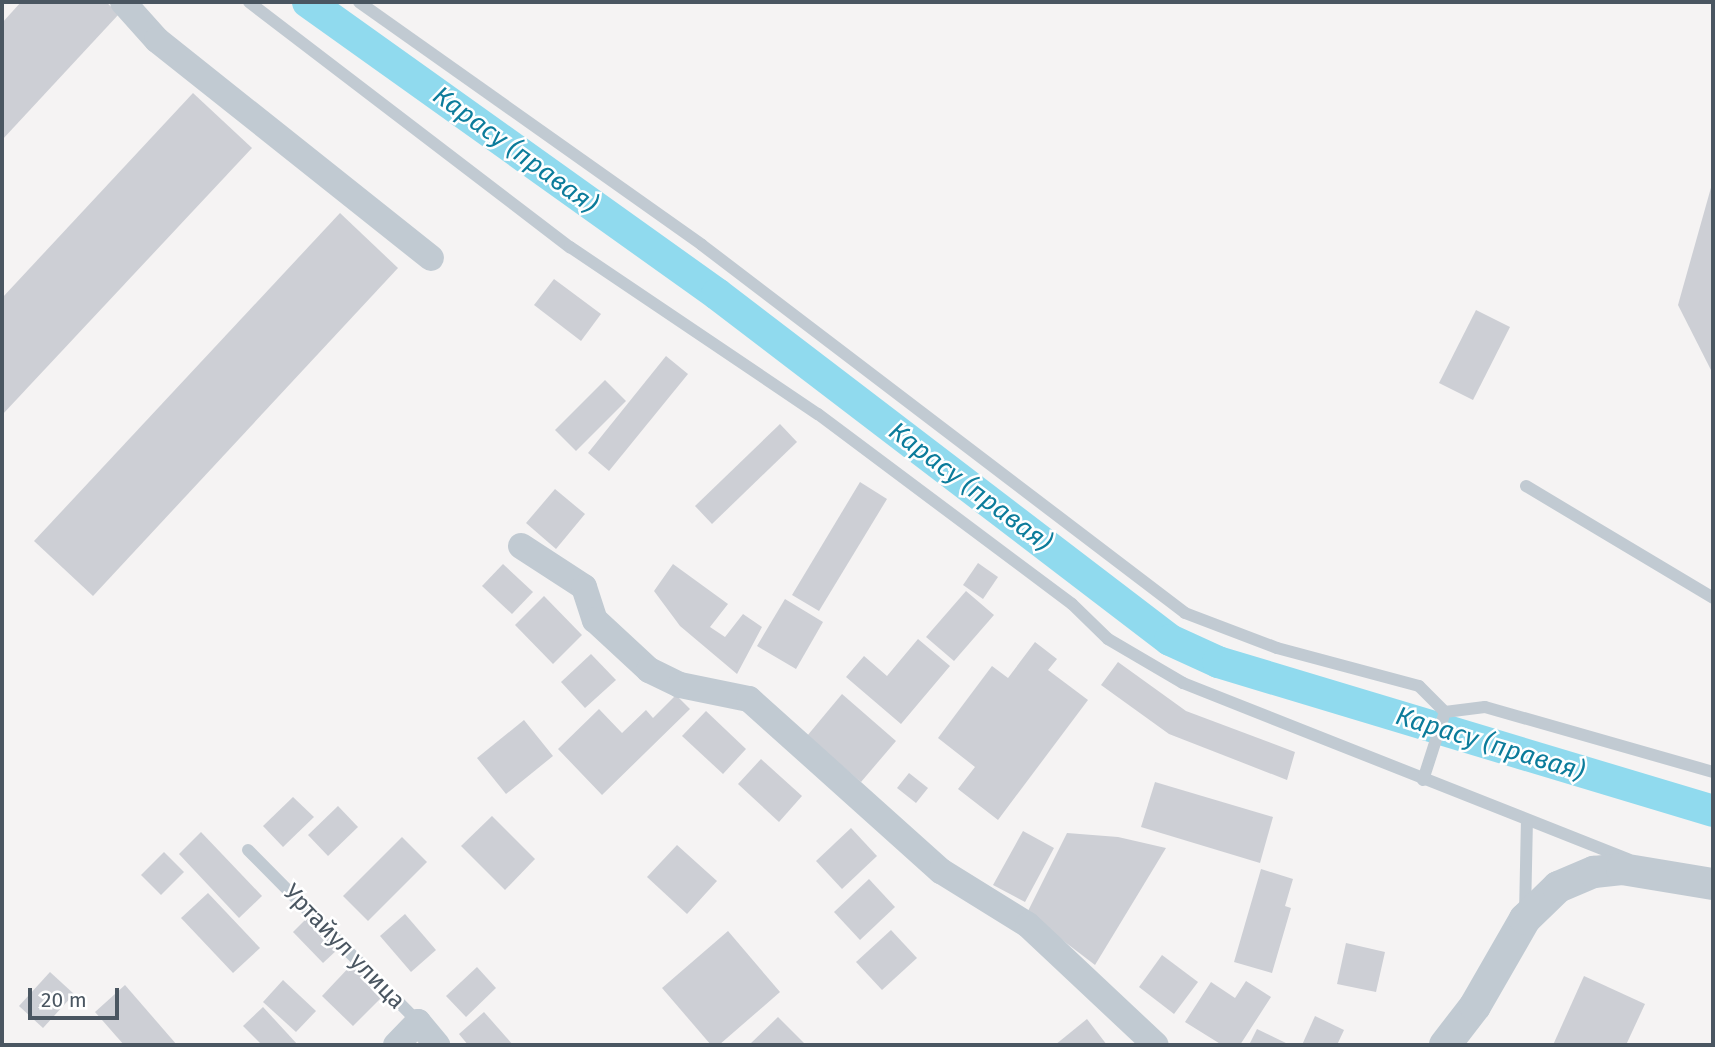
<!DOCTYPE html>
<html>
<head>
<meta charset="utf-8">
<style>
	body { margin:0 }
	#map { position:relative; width:1715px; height:1047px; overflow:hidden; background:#f5f3f3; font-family:"Fira Sans",sans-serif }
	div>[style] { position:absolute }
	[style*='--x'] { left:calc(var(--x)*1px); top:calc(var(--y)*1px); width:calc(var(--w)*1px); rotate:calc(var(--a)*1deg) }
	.canal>* { height:32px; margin:-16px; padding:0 16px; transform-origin:16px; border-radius:16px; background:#90daee }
	.building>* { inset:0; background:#cdcfd5 }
	.service>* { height:12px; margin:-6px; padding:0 6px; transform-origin:6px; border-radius:6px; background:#c1cad2 }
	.minor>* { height:26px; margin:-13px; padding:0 13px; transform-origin:13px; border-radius:13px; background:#c1cad2 }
	.tertiary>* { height:32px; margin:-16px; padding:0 16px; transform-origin:16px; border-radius:16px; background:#c1cad2 }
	span { translate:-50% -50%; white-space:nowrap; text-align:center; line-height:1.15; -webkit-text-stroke:5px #fff; paint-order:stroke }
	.street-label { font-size:24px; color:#4a5661 }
	.water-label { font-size:26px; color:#0c7c9b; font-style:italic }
	.frame { position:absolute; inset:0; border:4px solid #4a5661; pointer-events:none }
	.scale { position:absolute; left:28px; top:988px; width:91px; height:32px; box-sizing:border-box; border:4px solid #4a5661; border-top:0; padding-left:9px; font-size:21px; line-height:24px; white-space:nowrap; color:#4a5661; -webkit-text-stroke:5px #fff; paint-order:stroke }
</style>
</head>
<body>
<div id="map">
	<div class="canal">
		<div style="--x:308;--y:2;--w:503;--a:35.52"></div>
		<div style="--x:717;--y:294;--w:570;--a:37.37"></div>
		<div style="--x:1170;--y:640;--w:53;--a:24.6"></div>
		<div style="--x:1218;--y:662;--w:517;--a:16.75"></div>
	</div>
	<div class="building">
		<div style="clip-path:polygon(21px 2px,106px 2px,119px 14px,2px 140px,2px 23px)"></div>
		<div style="clip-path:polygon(193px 93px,252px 148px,2px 415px,2px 298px)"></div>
		<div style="clip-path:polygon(1712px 184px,1713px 184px,1713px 374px,1678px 305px)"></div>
		<div style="clip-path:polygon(340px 213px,398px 268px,93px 596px,34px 541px)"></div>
		<div style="clip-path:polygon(554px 279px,601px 314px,581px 341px,534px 305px)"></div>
		<div style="clip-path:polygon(1476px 310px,1510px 327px,1473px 400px,1439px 383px)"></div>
		<div style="clip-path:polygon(666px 356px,688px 374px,609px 471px,588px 453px)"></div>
		<div style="clip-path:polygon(605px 380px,626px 401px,576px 451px,555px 430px)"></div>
		<div style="clip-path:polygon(780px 424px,797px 442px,712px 524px,695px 506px)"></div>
		<div style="clip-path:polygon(860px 482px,887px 499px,819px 611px,792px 595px)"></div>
		<div style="clip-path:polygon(555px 489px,585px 514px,556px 549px,526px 523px)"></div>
		<div style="clip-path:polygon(978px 563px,998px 577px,983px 599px,963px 585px)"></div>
		<div style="clip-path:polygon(503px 564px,533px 592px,512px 614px,482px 586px)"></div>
		<div style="clip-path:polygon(673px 564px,728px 604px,710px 627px,725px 637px,743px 614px,762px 627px,737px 674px,680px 626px,654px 591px)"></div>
		<div style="clip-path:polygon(966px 591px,994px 615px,954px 661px,926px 637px)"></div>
		<div style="clip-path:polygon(544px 596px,582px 635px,553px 664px,515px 625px)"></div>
		<div style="clip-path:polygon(785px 599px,823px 622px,796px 669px,757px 646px)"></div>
		<div style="clip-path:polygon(918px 639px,950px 666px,901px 724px,846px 677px,864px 656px,887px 676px)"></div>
		<div style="clip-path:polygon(1035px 642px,1057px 659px,1048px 670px,1088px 700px,998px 820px,958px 789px,975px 767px,938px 738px,992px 666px,1008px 678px)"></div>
		<div style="clip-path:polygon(591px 654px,616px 680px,585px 708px,561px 682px)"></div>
		<div style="clip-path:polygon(1118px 662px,1186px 711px,1295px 752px,1287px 780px,1169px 734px,1101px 685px)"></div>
		<div style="clip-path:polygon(842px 694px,896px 741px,861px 782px,807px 736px)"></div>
		<div style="clip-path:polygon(676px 695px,690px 709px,602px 795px,558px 749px,599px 709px,622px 733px,646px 710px,653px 718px)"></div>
		<div style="clip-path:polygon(706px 711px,746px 749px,723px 774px,682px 736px)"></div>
		<div style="clip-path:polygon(524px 720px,553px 756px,506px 794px,477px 758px)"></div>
		<div style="clip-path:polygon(761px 759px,802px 796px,779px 822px,738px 784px)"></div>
		<div style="clip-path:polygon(909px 773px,928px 788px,916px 803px,897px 788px)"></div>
		<div style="clip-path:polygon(1155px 782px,1273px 817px,1260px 863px,1141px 827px)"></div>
		<div style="clip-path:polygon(293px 797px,314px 817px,283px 847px,263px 826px)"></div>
		<div style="clip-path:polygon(338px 806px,358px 827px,328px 856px,308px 835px)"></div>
		<div style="clip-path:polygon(492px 816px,535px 859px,505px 890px,461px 846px)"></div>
		<div style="clip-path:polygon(851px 828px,877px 856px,842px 889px,816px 861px)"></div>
		<div style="clip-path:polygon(1023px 831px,1054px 848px,1025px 902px,993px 885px)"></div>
		<div style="clip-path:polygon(201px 832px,262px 896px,239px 918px,179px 854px)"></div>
		<div style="clip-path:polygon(1067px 833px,1118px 837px,1166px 848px,1095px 965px,1027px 913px)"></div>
		<div style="clip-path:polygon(402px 837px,427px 862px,368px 921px,343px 896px)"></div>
		<div style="clip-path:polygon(677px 845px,717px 881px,687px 914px,647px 877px)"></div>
		<div style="clip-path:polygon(164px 852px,184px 872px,161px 895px,141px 875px)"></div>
		<div style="clip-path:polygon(1261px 869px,1293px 879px,1285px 906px,1291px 908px,1272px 973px,1234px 962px)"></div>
		<div style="clip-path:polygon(869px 879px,895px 907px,860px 940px,834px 912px)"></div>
		<div style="clip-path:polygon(208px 893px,260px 948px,233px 973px,181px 918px)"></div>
		<div style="clip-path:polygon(405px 914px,436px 950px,411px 972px,380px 936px)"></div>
		<div style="clip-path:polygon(308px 917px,338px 949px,323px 963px,293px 932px)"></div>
		<div style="clip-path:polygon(891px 930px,917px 958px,882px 990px,856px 962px)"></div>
		<div style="clip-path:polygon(728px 931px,780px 992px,719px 1045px,711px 1045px,662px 988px)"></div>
		<div style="clip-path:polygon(1346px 943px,1385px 952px,1376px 992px,1337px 984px)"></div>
		<div style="clip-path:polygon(1162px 955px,1198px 982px,1174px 1014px,1139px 987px)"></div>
		<div style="clip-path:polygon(353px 963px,385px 994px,353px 1026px,322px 996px)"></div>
		<div style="clip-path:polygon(477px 967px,496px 988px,466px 1017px,446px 996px)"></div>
		<div style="clip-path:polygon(50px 972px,74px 994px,43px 1028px,19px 1006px)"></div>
		<div style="clip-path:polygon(1584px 976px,1645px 1004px,1626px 1045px,1553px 1045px)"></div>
		<div style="clip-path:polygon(283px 980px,316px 1011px,296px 1032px,263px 1002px)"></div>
		<div style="clip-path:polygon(1246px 981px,1271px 997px,1240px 1045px,1222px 1045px,1185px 1022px,1211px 982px,1235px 998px)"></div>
		<div style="clip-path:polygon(125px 985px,177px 1045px,124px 1045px,95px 1012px)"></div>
		<div style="clip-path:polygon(263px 1007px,298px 1045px,262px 1045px,243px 1026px)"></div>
		<div style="clip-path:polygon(484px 1012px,513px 1045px,468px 1045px,459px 1034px)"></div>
		<div style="clip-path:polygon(1315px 1016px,1344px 1030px,1337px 1045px,1302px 1045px)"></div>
		<div style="clip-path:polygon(778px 1017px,806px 1045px,749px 1045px)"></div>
		<div style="clip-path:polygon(1087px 1019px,1107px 1045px,1055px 1045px)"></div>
		<div style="clip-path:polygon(1257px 1029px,1290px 1045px,1249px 1045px)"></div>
	</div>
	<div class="service">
		<div style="--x:249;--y:2;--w:404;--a:37.4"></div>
		<div style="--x:570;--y:247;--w:299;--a:34"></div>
		<div style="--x:818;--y:414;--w:317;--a:36.8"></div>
		<div style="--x:1072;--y:604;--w:50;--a:44.2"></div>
		<div style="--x:1108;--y:639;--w:87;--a:30.4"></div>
		<div style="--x:1183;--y:683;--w:479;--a:21.6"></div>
		<div style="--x:359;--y:2;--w:420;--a:35.3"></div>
		<div style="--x:702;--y:245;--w:607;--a:37.3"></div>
		<div style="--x:1185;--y:613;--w:98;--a:20.8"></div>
		<div style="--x:1277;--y:648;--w:147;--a:15"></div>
		<div style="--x:1419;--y:686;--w:37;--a:45"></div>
		<div style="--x:1445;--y:712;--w:40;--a:-7.1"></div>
		<div style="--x:1485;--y:707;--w:237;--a:15.9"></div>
		<div style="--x:1526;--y:486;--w:218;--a:30.9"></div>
		<div style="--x:1423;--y:780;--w:71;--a:-72.1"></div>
		<div style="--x:248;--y:850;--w:242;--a:45.3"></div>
		<div style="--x:1525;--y:914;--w:94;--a:-88.8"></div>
	</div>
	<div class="minor">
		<div style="--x:123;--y:2;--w:51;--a:48.2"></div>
		<div style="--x:157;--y:40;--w:350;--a:38.5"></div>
		<div style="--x:521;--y:546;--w:75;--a:33.1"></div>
		<div style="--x:584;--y:587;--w:35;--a:72"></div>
		<div style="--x:595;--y:620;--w:74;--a:42.8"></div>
		<div style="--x:649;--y:670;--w:34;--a:26"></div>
		<div style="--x:680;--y:685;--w:70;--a:11.5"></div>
		<div style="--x:749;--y:699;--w:258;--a:41.9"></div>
		<div style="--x:941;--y:871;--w:102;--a:31.8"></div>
		<div style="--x:1028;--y:925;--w:175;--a:43.2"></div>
		<div style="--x:396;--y:1045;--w:32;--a:-46"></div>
		<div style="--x:418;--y:1022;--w:30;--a:50"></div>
	</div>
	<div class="tertiary">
		<div style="--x:1445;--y:1045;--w:49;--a:-52.4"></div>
		<div style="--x:1475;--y:1006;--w:100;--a:-60.1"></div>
		<div style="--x:1525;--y:919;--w:46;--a:-44.1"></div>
		<div style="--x:1558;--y:887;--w:39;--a:-23"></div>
		<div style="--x:1594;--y:872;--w:28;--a:-6"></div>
		<div style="--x:1622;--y:869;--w:92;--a:9.4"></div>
	</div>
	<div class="street-label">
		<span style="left:344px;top:947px;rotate:46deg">Уртайул улица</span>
	</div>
	<div class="water-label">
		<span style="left:515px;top:150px;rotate:36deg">Карасу (правая)</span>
		<span style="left:970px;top:487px;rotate:37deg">Карасу (правая)</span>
		<span style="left:1490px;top:744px;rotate:17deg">Карасу (правая)</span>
	</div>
	<div class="frame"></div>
	<div class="scale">20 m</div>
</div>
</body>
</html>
